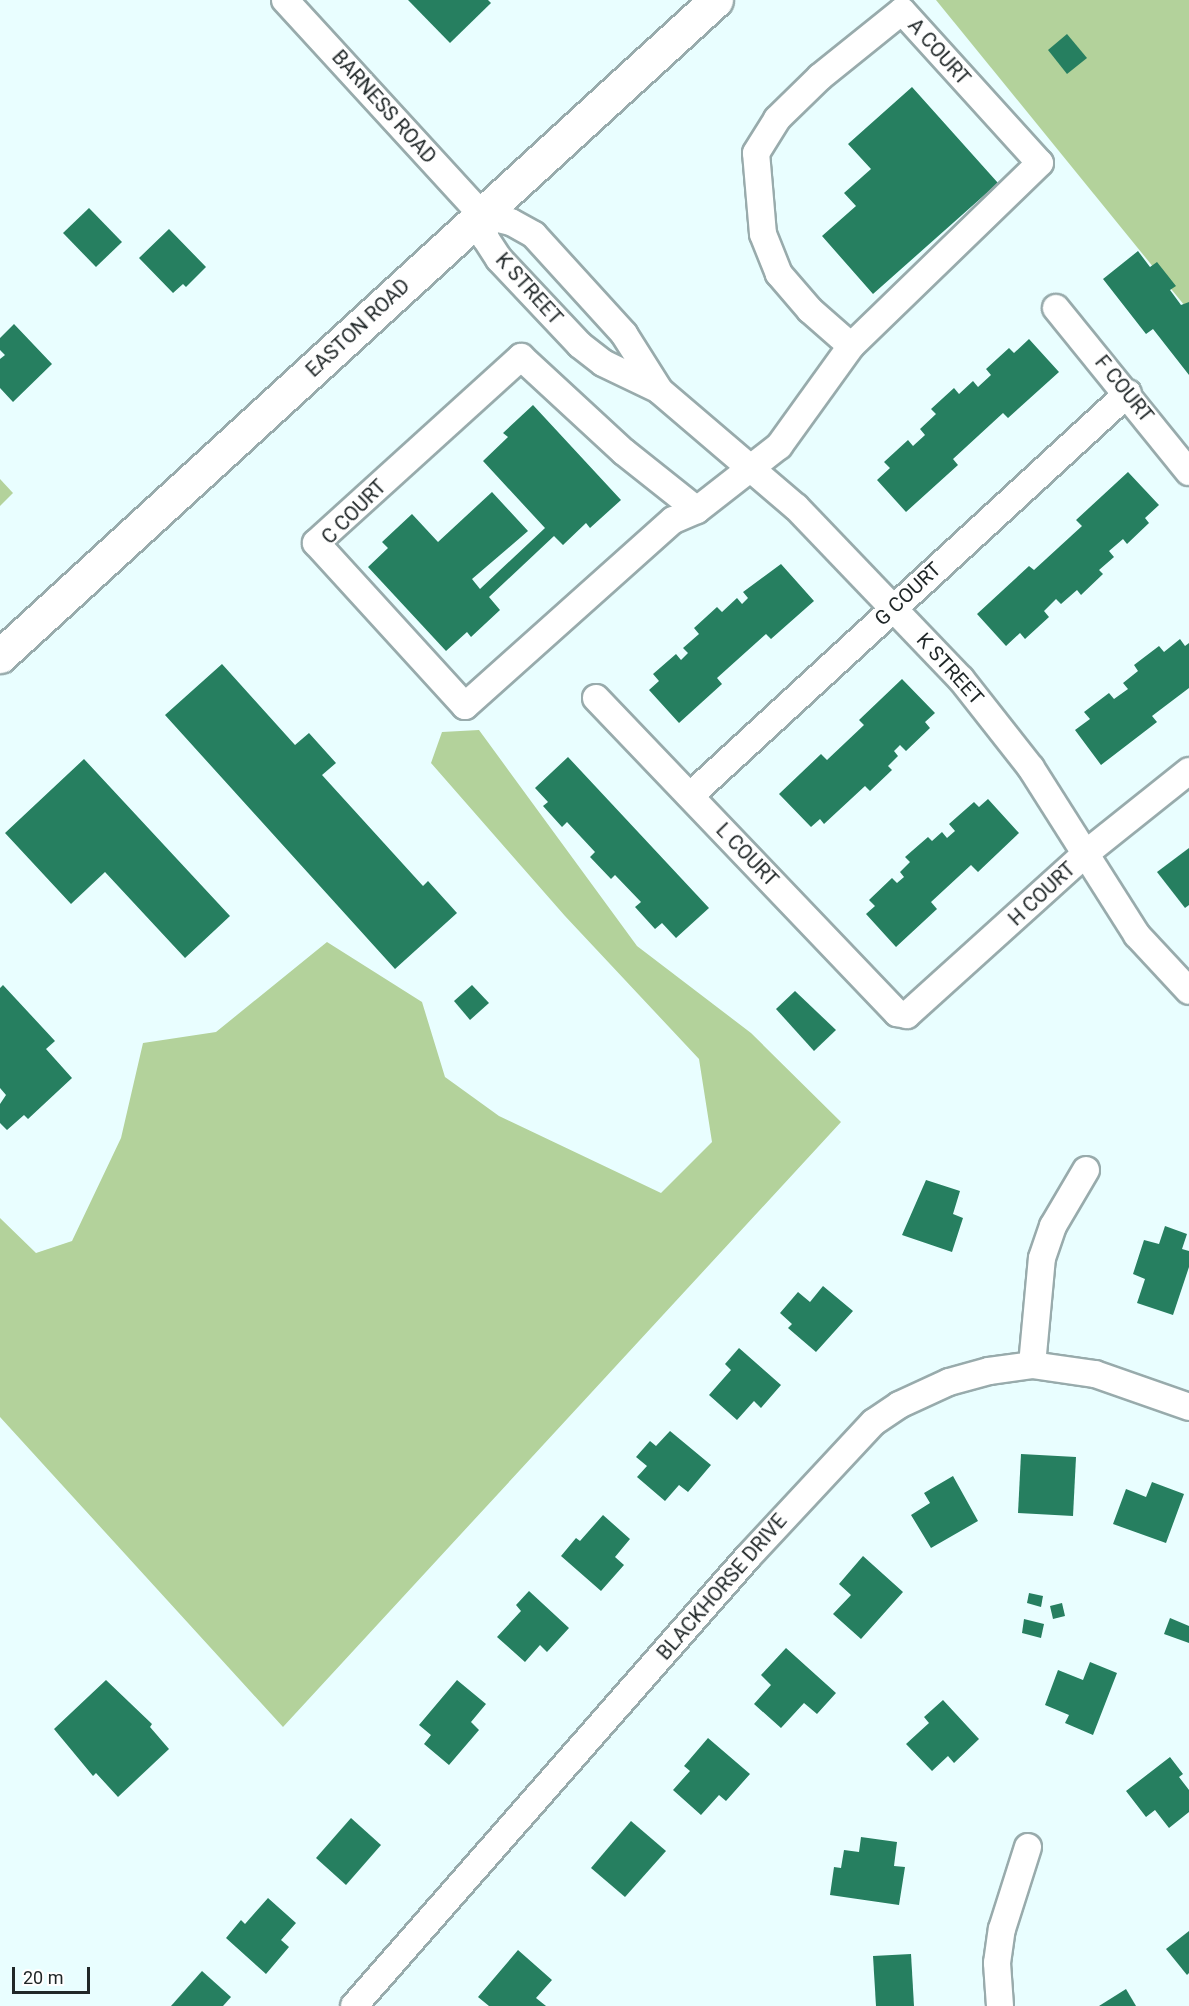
<!DOCTYPE html>
<html>
<head>
<meta charset="utf-8">
<style>
	body { margin:0 }
	#map { position:relative; width:1189px; height:2006px; overflow:hidden; background:#e9feff; font-family:Roboto,sans-serif }
	div>[style] { position:absolute }
	[style*='--x'] { left:calc(var(--x)*1px); top:calc(var(--y)*1px); width:calc(var(--w)*1px); rotate:calc(var(--a)*1deg) }
	.green>* { inset:0; background:#b3d29b }
	.building>* { inset:0; background:#267f60 }
	.roads { filter:drop-shadow(2px 0 #98abac) drop-shadow(-2px 0 #98abac) drop-shadow(0 2px #98abac) drop-shadow(0 -2px #98abac) }
	.street>* { height:26px; margin:-13px; padding:0 13px; transform-origin:13px; border-radius:13px; background:#fff }
	.highway>* { height:33px; margin:-16.5px; padding:0 16.5px; transform-origin:16.5px; border-radius:16.5px; background:#fff }
	span { translate:-50% -50%; white-space:nowrap; text-align:center; line-height:1.15; -webkit-text-stroke:4.5px #fff; paint-order:stroke }
	.street-label { font-size:20px; color:#202728 }
	.scale { position:absolute; left:12px; top:1967px; width:78px; height:27px; box-sizing:border-box; border:3px solid #202728; border-top:0; padding-left:8px; font-size:18px; line-height:21px; white-space:nowrap; color:#202728; -webkit-text-stroke:4px #fff; paint-order:stroke }
</style>
</head>
<body>
<div id="map">
	<div class="green">
		<div style="clip-path:polygon(936px 0,1189px 0,1189px 311px)"></div>
		<div style="clip-path:polygon(0 479px,13px 493px,0 506px)"></div>
		<div style="clip-path:polygon(479px 730px,637px 946px,751px 1033px,841px 1122px,283px 1727px,0 1417px,0 1218px,36px 1253px,72px 1241px,121px 1138px,143px 1043px,216px 1032px,327px 942px,422px 1002px,445px 1077px,499px 1116px,661px 1193px,712px 1142px,699px 1059px,565px 916px,431px 763px,442px 732px)"></div>
	</div>
	<div class="building">
		<div style="clip-path:polygon(408px 0,488px 0,491px 3px,450px 43px)"></div>
		<div style="clip-path:polygon(1067px 34px,1087px 58px,1067px 74px,1048px 50px)"></div>
		<div style="clip-path:polygon(912px 87px,998px 183px,873px 294px,822px 236px,856px 206px,844px 193px,871px 169px,848px 144px)"></div>
		<div style="clip-path:polygon(89px 208px,122px 242px,96px 267px,63px 233px)"></div>
		<div style="clip-path:polygon(169px 229px,206px 267px,186px 287px,183px 284px,173px 293px,139px 258px)"></div>
		<div style="clip-path:polygon(1138px 251px,1150px 267px,1157px 262px,1176px 286px,1170px 290px,1181px 305px,1189px 302px,1189px 375px,1153px 329px,1146px 334px,1103px 279px)"></div>
		<div style="clip-path:polygon(14px 324px,52px 364px,13px 402px,0 388px,0 359px,5px 355px,0 350px,0 338px)"></div>
		<div style="clip-path:polygon(1029px 339px,1059px 372px,1008px 418px,1003px 413px,953px 459px,958px 465px,906px 512px,877px 480px,890px 468px,884px 462px,908px 440px,913px 446px,925px 435px,920px 429px,936px 414px,931px 409px,954px 388px,959px 394px,973px 381px,978px 387px,991px 375px,986px 369px,1009px 348px,1014px 353px)"></div>
		<div style="clip-path:polygon(533px 405px,621px 500px,590px 528px,586px 523px,563px 545px,554px 536px,489px 597px,500px 610px,471px 637px,467px 632px,446px 651px,368px 567px,388px 548px,382px 542px,412px 514px,438px 542px,492px 492px,528px 531px,472px 579px,480px 589px,545px 528px,483px 461px,508px 437px,503px 433px)"></div>
		<div style="clip-path:polygon(1128px 472px,1159px 505px,1145px 518px,1149px 523px,1127px 544px,1123px 539px,1109px 551px,1114px 557px,1099px 570px,1103px 574px,1081px 595px,1077px 590px,1061px 604px,1056px 599px,1044px 611px,1049px 617px,1025px 639px,1020px 633px,1006px 646px,977px 614px,1029px 566px,1034px 570px,1082px 526px,1076px 520px)"></div>
		<div style="clip-path:polygon(781px 564px,814px 601px,771px 639px,766px 634px,717px 678px,722px 684px,679px 723px,649px 690px,659px 681px,653px 674px,676px 654px,681px 660px,688px 653px,683px 648px,699px 634px,694px 628px,717px 607px,722px 612px,737px 598px,742px 604px,748px 598px,743px 592px)"></div>
		<div style="clip-path:polygon(1180px 639px,1185px 646px,1189px 643px,1189px 688px,1152px 716px,1157px 722px,1101px 765px,1075px 730px,1090px 719px,1084px 712px,1109px 693px,1114px 699px,1128px 689px,1123px 683px,1138px 671px,1134px 665px,1159px 646px,1164px 652px)"></div>
		<div style="clip-path:polygon(222px 664px,295px 745px,309px 733px,336px 763px,322px 775px,423px 886px,428px 881px,457px 913px,395px 969px,165px 715px)"></div>
		<div style="clip-path:polygon(902px 679px,935px 713px,925px 722px,930px 728px,906px 751px,900px 745px,894px 751px,898px 756px,888px 766px,892px 770px,870px 791px,865px 786px,824px 824px,820px 819px,811px 827px,779px 794px,821px 754px,827px 760px,864px 725px,859px 720px)"></div>
		<div style="clip-path:polygon(568px 757px,709px 908px,676px 938px,662px 923px,655px 929px,635px 907px,641px 902px,615px 875px,611px 879px,590px 857px,595px 852px,567px 822px,562px 827px,543px 806px,548px 802px,535px 788px)"></div>
		<div style="clip-path:polygon(84px 759px,230px 916px,185px 958px,105px 872px,71px 904px,5px 833px)"></div>
		<div style="clip-path:polygon(988px 799px,1019px 833px,978px 872px,971px 865px,931px 902px,937px 909px,896px 947px,866px 914px,875px 906px,869px 900px,892px 878px,897px 883px,904px 877px,900px 872px,910px 862px,905px 857px,928px 837px,932px 841px,942px 832px,947px 838px,955px 831px,949px 824px,974px 802px,979px 807px)"></div>
		<div style="clip-path:polygon(1189px 848px,1189px 905px,1185px 908px,1157px 872px)"></div>
		<div style="clip-path:polygon(3px 985px,55px 1041px,46px 1049px,72px 1078px,28px 1119px,24px 1115px,7px 1130px,0 1123px,0 1104px,6px 1095px,0 1088px,0 988px)"></div>
		<div style="clip-path:polygon(472px 985px,489px 1003px,470px 1020px,454px 1001px)"></div>
		<div style="clip-path:polygon(795px 991px,836px 1030px,814px 1051px,776px 1009px)"></div>
		<div style="clip-path:polygon(926px 1180px,960px 1191px,953px 1214px,963px 1218px,952px 1252px,902px 1235px)"></div>
		<div style="clip-path:polygon(1165px 1226px,1187px 1234px,1182px 1249px,1189px 1251px,1189px 1267px,1173px 1315px,1137px 1303px,1145px 1279px,1133px 1274px,1144px 1240px,1159px 1244px)"></div>
		<div style="clip-path:polygon(823px 1286px,853px 1311px,816px 1352px,788px 1328px,792px 1324px,780px 1313px,798px 1292px,810px 1302px)"></div>
		<div style="clip-path:polygon(739px 1348px,781px 1385px,761px 1408px,754px 1401px,737px 1420px,709px 1395px,731px 1370px,725px 1364px)"></div>
		<div style="clip-path:polygon(670px 1431px,711px 1465px,688px 1492px,679px 1485px,665px 1501px,637px 1477px,647px 1466px,636px 1457px,650px 1441px,656px 1446px)"></div>
		<div style="clip-path:polygon(1021px 1454px,1076px 1457px,1073px 1516px,1018px 1513px)"></div>
		<div style="clip-path:polygon(953px 1476px,978px 1521px,931px 1548px,911px 1515px,930px 1503px,924px 1493px)"></div>
		<div style="clip-path:polygon(1152px 1482px,1184px 1494px,1166px 1543px,1113px 1524px,1126px 1489px,1146px 1497px)"></div>
		<div style="clip-path:polygon(603px 1515px,630px 1539px,615px 1557px,624px 1565px,601px 1591px,561px 1556px,576px 1538px,580px 1541px)"></div>
		<div style="clip-path:polygon(863px 1556px,903px 1592px,861px 1639px,833px 1614px,851px 1595px,839px 1584px)"></div>
		<div style="clip-path:polygon(529px 1591px,569px 1628px,547px 1652px,540px 1645px,525px 1662px,497px 1637px,521px 1611px,516px 1605px)"></div>
		<div style="clip-path:polygon(1029px 1593px,1043px 1596px,1041px 1607px,1027px 1603px)"></div>
		<div style="clip-path:polygon(1062px 1603px,1065px 1616px,1053px 1619px,1050px 1606px)"></div>
		<div style="clip-path:polygon(1170px 1618px,1189px 1626px,1189px 1643px,1164px 1634px)"></div>
		<div style="clip-path:polygon(1024px 1619px,1044px 1624px,1041px 1638px,1022px 1633px)"></div>
		<div style="clip-path:polygon(786px 1648px,836px 1693px,817px 1714px,804px 1703px,781px 1728px,754px 1704px,771px 1685px,761px 1675px)"></div>
		<div style="clip-path:polygon(1090px 1662px,1117px 1673px,1093px 1735px,1065px 1723px,1069px 1715px,1045px 1705px,1058px 1670px,1083px 1680px)"></div>
		<div style="clip-path:polygon(106px 1680px,152px 1724px,150px 1727px,169px 1749px,118px 1797px,96px 1773px,93px 1776px,54px 1729px)"></div>
		<div style="clip-path:polygon(457px 1680px,486px 1704px,471px 1722px,479px 1730px,449px 1765px,424px 1744px,431px 1735px,419px 1725px)"></div>
		<div style="clip-path:polygon(943px 1700px,979px 1739px,954px 1763px,948px 1756px,932px 1771px,906px 1744px,929px 1723px,924px 1717px)"></div>
		<div style="clip-path:polygon(708px 1738px,750px 1774px,726px 1801px,719px 1795px,701px 1815px,673px 1790px,690px 1771px,684px 1766px)"></div>
		<div style="clip-path:polygon(1170px 1757px,1183px 1774px,1179px 1777px,1189px 1790px,1189px 1812px,1169px 1828px,1155px 1810px,1146px 1817px,1126px 1791px)"></div>
		<div style="clip-path:polygon(351px 1818px,381px 1845px,346px 1885px,316px 1858px)"></div>
		<div style="clip-path:polygon(631px 1821px,666px 1851px,625px 1897px,591px 1868px)"></div>
		<div style="clip-path:polygon(861px 1837px,897px 1842px,894px 1866px,905px 1867px,899px 1905px,830px 1895px,834px 1867px,841px 1868px,844px 1850px,859px 1852px)"></div>
		<div style="clip-path:polygon(268px 1898px,296px 1923px,281px 1940px,289px 1947px,266px 1974px,226px 1938px,241px 1920px,245px 1924px)"></div>
		<div style="clip-path:polygon(1189px 1931px,1189px 1973px,1187px 1975px,1166px 1949px)"></div>
		<div style="clip-path:polygon(518px 1950px,552px 1980px,536px 1998px,546px 2006px,489px 2006px,478px 1997px)"></div>
		<div style="clip-path:polygon(911px 1954px,914px 2006px,876px 2006px,873px 1956px)"></div>
		<div style="clip-path:polygon(202px 1971px,231px 1997px,223px 2006px,171px 2006px)"></div>
		<div style="clip-path:polygon(1126px 1989px,1136px 2006px,1099px 2006px)"></div>
	</div>
	<div class="roads">
		<div class="street">
			<div style="--x:285;--y:0;--w:292;--a:47.5"></div>
			<div style="--x:902;--y:11;--w:205;--a:47.8"></div>
			<div style="--x:1040;--y:163;--w:263;--a:135.9"></div>
			<div style="--x:851;--y:346;--w:55;--a:-138.7"></div>
			<div style="--x:810;--y:310;--w:48;--a:-130.7"></div>
			<div style="--x:779;--y:274;--w:43;--a:-111.8"></div>
			<div style="--x:763;--y:234;--w:81;--a:-94.9"></div>
			<div style="--x:756;--y:153;--w:40;--a:-58"></div>
			<div style="--x:777;--y:119;--w:60;--a:-44.3"></div>
			<div style="--x:820;--y:77;--w:105;--a:-38.8"></div>
			<div style="--x:482;--y:215;--w:30;--a:14"></div>
			<div style="--x:511;--y:222;--w:26;--a:29"></div>
			<div style="--x:534;--y:235;--w:134;--a:47.7"></div>
			<div style="--x:624;--y:334;--w:67;--a:57.7"></div>
			<div style="--x:660;--y:391;--w:179;--a:40.5"></div>
			<div style="--x:796;--y:507;--w:238;--a:46.2"></div>
			<div style="--x:961;--y:679;--w:113;--a:51.8"></div>
			<div style="--x:1031;--y:768;--w:198;--a:57.6"></div>
			<div style="--x:1137;--y:935;--w:76;--a:47.1"></div>
			<div style="--x:482;--y:215;--w:24;--a:81"></div>
			<div style="--x:486;--y:239;--w:24;--a:57"></div>
			<div style="--x:499;--y:259;--w:118;--a:46.7"></div>
			<div style="--x:580;--y:345;--w:29;--a:38"></div>
			<div style="--x:603;--y:363;--w:62;--a:25.7"></div>
			<div style="--x:1056;--y:308;--w:211;--a:51"></div>
			<div style="--x:521;--y:357;--w:140;--a:42.7"></div>
			<div style="--x:624;--y:452;--w:93;--a:38.5"></div>
			<div style="--x:697;--y:510;--w:26;--a:157"></div>
			<div style="--x:673;--y:520;--w:279;--a:138.2"></div>
			<div style="--x:465;--y:706;--w:221;--a:-132.4"></div>
			<div style="--x:316;--y:543;--w:277;--a:-42.2"></div>
			<div style="--x:697;--y:510;--w:104;--a:-38"></div>
			<div style="--x:779;--y:446;--w:123;--a:-54.2"></div>
			<div style="--x:596;--y:698;--w:436;--a:46.3"></div>
			<div style="--x:897;--y:1013;--w:10;--a:11"></div>
			<div style="--x:907;--y:1015;--w:240;--a:-42.1"></div>
			<div style="--x:1085;--y:854;--w:133;--a:-38.6"></div>
			<div style="--x:690;--y:796;--w:595;--a:-42.62"></div>
			<div style="--x:1032;--y:1365;--w:107;--a:-84.7"></div>
			<div style="--x:1042;--y:1258;--w:34;--a:-71"></div>
			<div style="--x:1053;--y:1226;--w:65;--a:-59.5"></div>
			<div style="--x:354;--y:2006;--w:596;--a:-48.74"></div>
			<div style="--x:747;--y:1558;--w:186;--a:-47"></div>
			<div style="--x:874;--y:1422;--w:30;--a:-34"></div>
			<div style="--x:899;--y:1405;--w:55;--a:-24.7"></div>
			<div style="--x:949;--y:1382;--w:41;--a:-15.4"></div>
			<div style="--x:989;--y:1371;--w:43;--a:-7.9"></div>
			<div style="--x:1032;--y:1365;--w:64;--a:8.1"></div>
			<div style="--x:1095;--y:1374;--w:100;--a:19.3"></div>
			<div style="--x:1000;--y:2006;--w:43;--a:-94"></div>
			<div style="--x:997;--y:1963;--w:34;--a:-82"></div>
			<div style="--x:1002;--y:1929;--w:86;--a:-72.4"></div>
		</div>
		<div class="highway">
			<div style="--x:0;--y:656;--w:971;--a:-42.5"></div>
		</div>
	</div>
	<div class="street-label">
		<span style="left:939px;top:52px;rotate:48deg">A COURT</span>
		<span style="left:384px;top:107px;rotate:48deg">BARNESS ROAD</span>
		<span style="left:529px;top:289px;rotate:48deg">K STREET</span>
		<span style="left:358px;top:328px;rotate:-43deg">EASTON ROAD</span>
		<span style="left:1124px;top:389px;rotate:51deg">F COURT</span>
		<span style="left:354px;top:512px;rotate:-45deg">C COURT</span>
		<span style="left:908px;top:594px;rotate:-43deg">G COURT</span>
		<span style="left:950px;top:669px;rotate:48deg">K STREET</span>
		<span style="left:747px;top:855px;rotate:46deg">L COURT</span>
		<span style="left:1042px;top:894px;rotate:-43deg">H COURT</span>
		<span style="left:722px;top:1587px;rotate:-49deg">BLACKHORSE DRIVE</span>
	</div>
	<div class="scale">20 m</div>
</div>
</body>
</html>
